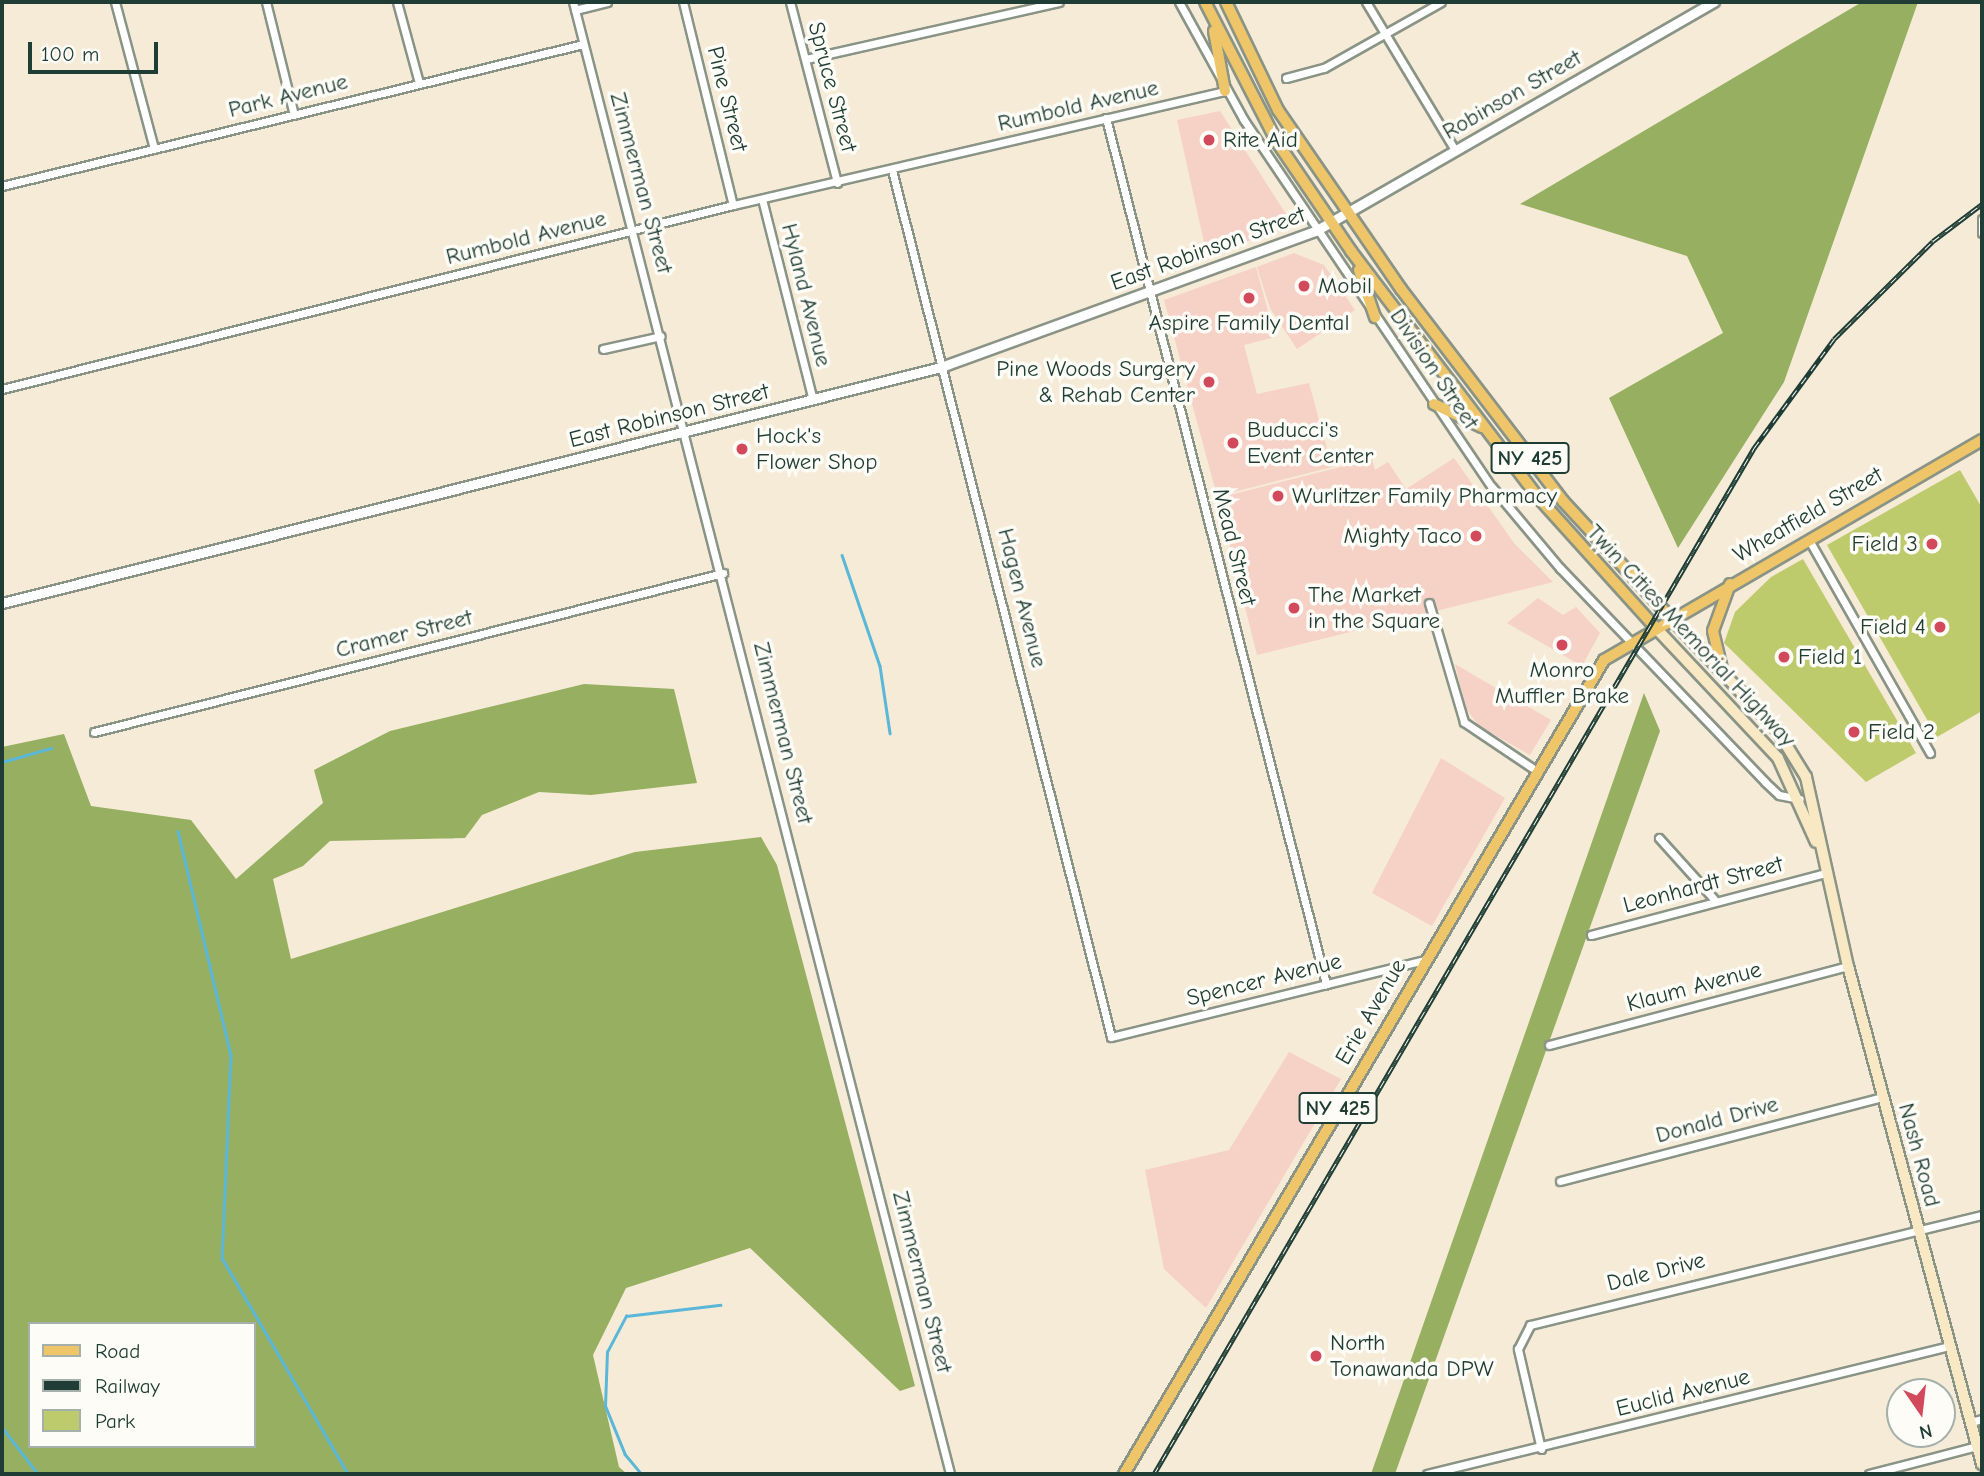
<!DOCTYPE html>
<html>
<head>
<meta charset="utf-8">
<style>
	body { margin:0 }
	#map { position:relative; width:1984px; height:1476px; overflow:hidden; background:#f6ebd7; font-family:"Comic Neue",sans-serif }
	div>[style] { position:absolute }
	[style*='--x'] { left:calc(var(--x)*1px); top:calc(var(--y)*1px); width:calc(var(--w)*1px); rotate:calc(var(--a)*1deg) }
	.built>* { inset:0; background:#f6d1c5 }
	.green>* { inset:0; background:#becb6d }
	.forest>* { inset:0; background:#96af60 }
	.stream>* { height:2.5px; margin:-1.25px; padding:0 1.25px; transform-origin:1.25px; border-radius:1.25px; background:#5ab7d8 }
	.roads { filter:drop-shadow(2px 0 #8a9486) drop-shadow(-2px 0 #8a9486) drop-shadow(0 2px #8a9486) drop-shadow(0 -2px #8a9486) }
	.minor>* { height:7px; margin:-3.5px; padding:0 3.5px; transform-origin:3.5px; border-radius:3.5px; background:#fff }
	.tertiary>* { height:9px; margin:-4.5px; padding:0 4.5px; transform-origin:4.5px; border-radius:4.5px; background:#fff }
	.secondary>* { height:10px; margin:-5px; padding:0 5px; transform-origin:5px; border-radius:5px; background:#f8e8c3 }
	.primary>* { height:10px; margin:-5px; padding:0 5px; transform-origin:5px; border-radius:5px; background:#eec569 }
	.rail>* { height:5px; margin-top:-2.5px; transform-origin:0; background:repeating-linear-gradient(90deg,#fdfcf7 0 8px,#1f3d34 0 16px); box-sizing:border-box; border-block:2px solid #1f3d34 }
	.dots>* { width:19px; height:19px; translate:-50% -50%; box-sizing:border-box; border:4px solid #fdfcf7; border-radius:50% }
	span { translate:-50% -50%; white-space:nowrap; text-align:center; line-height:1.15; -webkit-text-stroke:7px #fdfcf7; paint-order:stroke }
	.shield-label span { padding:2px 5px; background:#fdfcf7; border:2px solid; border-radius:5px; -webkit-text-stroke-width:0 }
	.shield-label { font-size:21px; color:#1f3d34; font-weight:700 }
	.street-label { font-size:23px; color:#1f3d34 }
	.poi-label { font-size:23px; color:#1f3d34 }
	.left { translate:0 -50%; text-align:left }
	.right { translate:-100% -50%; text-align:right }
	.frame { position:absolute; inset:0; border:4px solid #1f3d34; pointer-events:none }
	.legend { position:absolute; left:28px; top:1322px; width:228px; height:126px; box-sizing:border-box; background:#fdfcf7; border:2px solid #a4b0a9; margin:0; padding:9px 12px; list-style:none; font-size:21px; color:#1f3d34 }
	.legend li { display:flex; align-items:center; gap:14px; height:35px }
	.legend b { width:35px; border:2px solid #a4b0a9 }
	.north { position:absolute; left:1886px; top:1378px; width:70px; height:70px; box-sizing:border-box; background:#fdfcf7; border:2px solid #a4b0a9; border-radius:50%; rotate:166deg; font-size:19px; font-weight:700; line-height:28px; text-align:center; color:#1f3d34 }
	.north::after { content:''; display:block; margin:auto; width:24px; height:32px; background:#d1495b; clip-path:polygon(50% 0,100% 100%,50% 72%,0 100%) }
	.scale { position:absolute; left:28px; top:42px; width:130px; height:32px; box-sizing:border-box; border:4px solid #1f3d34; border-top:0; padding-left:9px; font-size:21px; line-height:24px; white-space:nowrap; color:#1f3d34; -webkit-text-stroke:5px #fdfcf7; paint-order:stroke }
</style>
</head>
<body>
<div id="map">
	<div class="built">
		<div style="clip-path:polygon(1220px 111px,1293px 225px,1207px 256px,1177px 120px)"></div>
		<div style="clip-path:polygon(1294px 253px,1324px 265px,1355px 310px,1297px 349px,1270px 308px,1257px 267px)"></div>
		<div style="clip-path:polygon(1256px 267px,1275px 337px,1244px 345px,1257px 394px,1309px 383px,1332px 467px,1217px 496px,1164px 300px)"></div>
		<div style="clip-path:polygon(1454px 458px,1514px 543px,1553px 582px,1257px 655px,1218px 498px,1372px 459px,1375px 470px,1388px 462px,1406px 489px)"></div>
		<div style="clip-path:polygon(1538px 598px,1563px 615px,1576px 607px,1600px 633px,1582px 666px,1507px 623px)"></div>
		<div style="clip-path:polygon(1455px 664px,1551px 720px,1530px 755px,1479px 726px,1465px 707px)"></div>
		<div style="clip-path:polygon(1441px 758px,1505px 798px,1432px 926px,1372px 893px)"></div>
		<div style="clip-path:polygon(1289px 1052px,1341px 1079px,1206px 1308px,1164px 1269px,1145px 1170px,1229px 1150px)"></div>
	</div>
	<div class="green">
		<div style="clip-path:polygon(1960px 470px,1982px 508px,1982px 711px,1937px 737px,1827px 545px)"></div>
		<div style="clip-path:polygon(1803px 559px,1916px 753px,1866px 782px,1724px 643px,1735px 612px,1771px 577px)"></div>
	</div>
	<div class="forest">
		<div style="clip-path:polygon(1862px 2px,1918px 2px,1784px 382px,1678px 548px,1609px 398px,1723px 333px,1687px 256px,1520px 204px)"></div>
		<div style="clip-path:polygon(evenodd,584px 684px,674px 689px,697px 783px,591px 795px,539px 792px,482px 815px,465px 838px,330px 841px,303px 866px,273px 879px,291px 959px,635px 852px,761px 837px,777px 865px,915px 1386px,900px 1391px,750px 1248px,626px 1288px,593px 1355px,619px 1467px,627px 1474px,2px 1474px,2px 747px,64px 734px,91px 806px,191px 820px,236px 879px,323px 803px,314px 770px,390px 731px,584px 684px,30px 1324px,254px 1324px,254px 1446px,30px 1446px,30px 1324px)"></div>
		<div style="clip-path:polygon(1644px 693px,1660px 731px,1395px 1474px,1371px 1474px)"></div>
	</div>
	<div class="stream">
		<div style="--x:842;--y:555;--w:117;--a:71.1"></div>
		<div style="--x:880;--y:666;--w:68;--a:81.5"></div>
		<div style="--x:2;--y:762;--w:51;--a:-15.9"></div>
		<div style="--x:178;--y:831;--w:230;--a:76.7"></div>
		<div style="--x:231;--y:1055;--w:203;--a:92.5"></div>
		<div style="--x:222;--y:1258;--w:250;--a:59.7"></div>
		<div style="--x:2;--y:1427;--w:59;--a:52.5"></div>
		<div style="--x:641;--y:1474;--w:25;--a:-130"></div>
		<div style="--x:625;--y:1455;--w:53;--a:-112.2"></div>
		<div style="--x:605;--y:1406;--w:54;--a:-87.9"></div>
		<div style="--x:607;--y:1352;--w:41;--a:-62.2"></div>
		<div style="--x:626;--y:1316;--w:95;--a:-6.7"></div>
	</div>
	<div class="roads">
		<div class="minor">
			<div style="--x:115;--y:2;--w:152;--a:75.1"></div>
			<div style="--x:266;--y:2;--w:116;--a:76.1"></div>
			<div style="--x:397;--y:2;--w:84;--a:74.8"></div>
			<div style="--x:573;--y:2;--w:1520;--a:75.63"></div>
			<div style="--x:683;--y:2;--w:209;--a:76.2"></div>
			<div style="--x:790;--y:2;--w:187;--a:75.4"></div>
			<div style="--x:1179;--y:2;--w:135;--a:61.2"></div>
			<div style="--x:1244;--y:120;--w:443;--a:56"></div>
			<div style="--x:1492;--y:487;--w:106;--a:50"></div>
			<div style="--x:1560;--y:568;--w:296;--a:46.2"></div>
			<div style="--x:1765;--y:782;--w:19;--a:43"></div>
			<div style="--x:1779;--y:795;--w:21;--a:11"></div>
			<div style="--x:1366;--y:2;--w:173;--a:59"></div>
			<div style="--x:575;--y:10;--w:33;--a:-14"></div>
			<div style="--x:806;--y:59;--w:259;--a:-12.7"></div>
			<div style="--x:1286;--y:78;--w:39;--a:-15"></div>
			<div style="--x:1324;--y:68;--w:134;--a:-29.4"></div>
			<div style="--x:1106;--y:118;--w:894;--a:75.75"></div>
			<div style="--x:892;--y:170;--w:894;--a:75.82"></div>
			<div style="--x:1111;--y:1037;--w:323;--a:-13.8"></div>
			<div style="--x:2;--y:186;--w:598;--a:-13.73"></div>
			<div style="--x:762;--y:199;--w:207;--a:75.8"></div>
			<div style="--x:1982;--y:219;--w:14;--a:90"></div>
			<div style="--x:603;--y:349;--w:59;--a:-12.6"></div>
			<div style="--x:2;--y:389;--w:754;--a:-14.13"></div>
			<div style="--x:733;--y:205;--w:505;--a:-13.05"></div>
			<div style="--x:1809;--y:540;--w:245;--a:60.4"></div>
			<div style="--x:1429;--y:603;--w:124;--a:73.6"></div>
			<div style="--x:1464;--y:722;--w:88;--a:33.9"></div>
			<div style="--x:94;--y:732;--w:649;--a:-14.19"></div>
			<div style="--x:1659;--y:838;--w:82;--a:48"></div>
			<div style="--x:1591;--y:935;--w:242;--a:-14.8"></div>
			<div style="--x:1549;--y:1045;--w:309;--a:-14.8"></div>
			<div style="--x:1560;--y:1181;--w:334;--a:-14.6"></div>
			<div style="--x:1971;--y:1422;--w:11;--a:-15"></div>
			<div style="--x:1541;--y:1449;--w:103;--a:-103"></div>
			<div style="--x:1518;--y:1349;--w:27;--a:-63"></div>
			<div style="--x:1530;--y:1325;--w:465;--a:-13.7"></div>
			<div style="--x:1427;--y:1474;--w:537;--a:-13.78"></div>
			<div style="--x:1869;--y:1474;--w:112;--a:-14.5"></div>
		</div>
		<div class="tertiary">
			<div style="--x:2;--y:603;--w:968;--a:-14.11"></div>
			<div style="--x:941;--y:367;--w:400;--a:-20"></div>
			<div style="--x:1317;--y:230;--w:458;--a:-29.9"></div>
		</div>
		<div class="secondary">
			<div style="--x:1670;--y:617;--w:156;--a:46.6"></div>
			<div style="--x:1777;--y:730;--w:55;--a:58.3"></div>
			<div style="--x:1806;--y:777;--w:194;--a:77.5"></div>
			<div style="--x:1848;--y:966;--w:516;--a:74.94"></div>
			<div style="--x:1654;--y:626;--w:181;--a:46.8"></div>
			<div style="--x:1778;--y:758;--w:92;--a:65.7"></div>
		</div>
		<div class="primary">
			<div style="--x:1205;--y:2;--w:157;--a:62.8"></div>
			<div style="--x:1277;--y:142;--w:132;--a:55.8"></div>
			<div style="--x:1351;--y:251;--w:308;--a:52.8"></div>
			<div style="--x:1537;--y:496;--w:175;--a:48"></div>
			<div style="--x:1226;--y:2;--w:120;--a:64.3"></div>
			<div style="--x:1278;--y:110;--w:217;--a:55.5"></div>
			<div style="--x:1401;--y:289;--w:267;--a:52.6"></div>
			<div style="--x:1563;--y:501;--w:158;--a:47.3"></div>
			<div style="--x:1214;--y:31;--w:61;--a:79.6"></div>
			<div style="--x:1359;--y:270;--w:50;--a:71.2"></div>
			<div style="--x:1434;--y:404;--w:53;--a:25.6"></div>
			<div style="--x:1723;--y:673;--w:43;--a:-103.4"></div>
			<div style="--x:1713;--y:631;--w:50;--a:-70.1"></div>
			<div style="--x:1124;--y:1474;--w:945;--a:-59.47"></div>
			<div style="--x:1604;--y:660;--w:437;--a:-30.2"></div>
		</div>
	</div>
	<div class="rail">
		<div style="--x:1154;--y:1474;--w:1189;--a:-59.68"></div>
		<div style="--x:1754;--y:448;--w:135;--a:-53.7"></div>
		<div style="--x:1834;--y:339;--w:139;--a:-44.7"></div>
		<div style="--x:1933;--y:241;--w:61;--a:-37.1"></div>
	</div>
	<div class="dots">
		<div style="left:1209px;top:140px;background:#d1495b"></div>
		<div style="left:1304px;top:286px;background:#d1495b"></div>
		<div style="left:1249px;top:298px;background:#d1495b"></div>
		<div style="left:1209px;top:382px;background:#d1495b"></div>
		<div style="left:1233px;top:443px;background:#d1495b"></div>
		<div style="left:742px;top:449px;background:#d1495b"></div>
		<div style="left:1278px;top:496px;background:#d1495b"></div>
		<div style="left:1476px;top:536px;background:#d1495b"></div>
		<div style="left:1932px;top:544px;background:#d1495b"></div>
		<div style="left:1294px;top:608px;background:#d1495b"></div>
		<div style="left:1940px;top:627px;background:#d1495b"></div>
		<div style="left:1562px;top:645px;background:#d1495b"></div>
		<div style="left:1784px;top:657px;background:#d1495b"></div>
		<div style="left:1854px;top:732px;background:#d1495b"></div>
		<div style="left:1316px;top:1356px;background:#d1495b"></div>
	</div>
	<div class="shield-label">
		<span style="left:1530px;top:458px">NY 425</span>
		<span style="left:1338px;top:1108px">NY 425</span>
	</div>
	<div class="street-label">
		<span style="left:832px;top:87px;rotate:75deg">Spruce Street</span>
		<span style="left:1512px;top:95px;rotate:-30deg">Robinson Street</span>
		<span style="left:288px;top:96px;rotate:-14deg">Park Avenue</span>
		<span style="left:727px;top:99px;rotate:76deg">Pine Street</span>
		<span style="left:1078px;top:106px;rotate:-13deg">Rumbold Avenue</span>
		<span style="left:641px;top:183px;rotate:75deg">Zimmerman Street</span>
		<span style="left:526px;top:238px;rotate:-14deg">Rumbold Avenue</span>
		<span style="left:1208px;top:249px;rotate:-20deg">East Robinson Street</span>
		<span style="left:806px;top:295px;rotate:76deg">Hyland Avenue</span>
		<span style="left:1434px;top:369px;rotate:56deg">Division Street</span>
		<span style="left:669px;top:416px;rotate:-14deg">East Robinson Street</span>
		<span style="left:1808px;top:515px;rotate:-30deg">Wheatfield Street</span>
		<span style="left:1234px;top:547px;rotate:76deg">Mead Street</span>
		<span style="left:1022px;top:598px;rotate:76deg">Hagen Avenue</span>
		<span style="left:404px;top:634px;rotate:-14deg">Cramer Street</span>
		<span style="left:1691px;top:636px;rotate:47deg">Twin Cities Memorial Highway</span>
		<span style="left:783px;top:733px;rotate:76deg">Zimmerman Street</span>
		<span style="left:1703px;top:885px;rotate:-15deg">Leonhardt Street</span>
		<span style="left:1264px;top:980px;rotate:-14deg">Spencer Avenue</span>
		<span style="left:1694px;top:987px;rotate:-15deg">Klaum Avenue</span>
		<span style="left:1371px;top:1012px;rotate:-60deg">Erie Avenue</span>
		<span style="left:1717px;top:1120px;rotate:-15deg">Donald Drive</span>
		<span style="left:1919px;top:1155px;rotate:75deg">Nash Road</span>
		<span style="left:1656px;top:1272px;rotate:-14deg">Dale Drive</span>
		<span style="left:922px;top:1282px;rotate:76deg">Zimmerman Street</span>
		<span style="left:1683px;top:1393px;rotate:-14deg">Euclid Avenue</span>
	</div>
	<div class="poi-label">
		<span class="left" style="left:1223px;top:140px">Rite Aid</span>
		<span class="left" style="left:1318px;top:286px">Mobil</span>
		<span style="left:1249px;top:323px">Aspire Family Dental</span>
		<span class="right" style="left:1195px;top:382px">Pine Woods Surgery<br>&amp; Rehab Center</span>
		<span class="left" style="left:1247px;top:443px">Buducci's<br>Event Center</span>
		<span class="left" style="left:756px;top:449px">Hock's<br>Flower Shop</span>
		<span class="left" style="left:1292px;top:496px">Wurlitzer Family Pharmacy</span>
		<span class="right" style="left:1462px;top:536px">Mighty Taco</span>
		<span class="right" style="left:1918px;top:544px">Field 3</span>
		<span class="left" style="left:1308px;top:608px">The Market<br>in the Square</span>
		<span class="right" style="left:1926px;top:627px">Field 4</span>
		<span class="left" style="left:1798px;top:657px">Field 1</span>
		<span style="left:1562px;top:683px">Monro<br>Muffler Brake</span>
		<span class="left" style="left:1868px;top:732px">Field 2</span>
		<span class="left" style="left:1330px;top:1356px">North<br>Tonawanda DPW</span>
	</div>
	<div class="frame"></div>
	<ul class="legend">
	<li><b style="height:9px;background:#eec569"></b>Road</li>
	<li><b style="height:9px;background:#1f3d34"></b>Railway</li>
	<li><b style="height:19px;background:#becb6d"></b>Park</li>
	</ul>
	<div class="north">N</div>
	<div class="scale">100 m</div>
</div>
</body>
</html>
